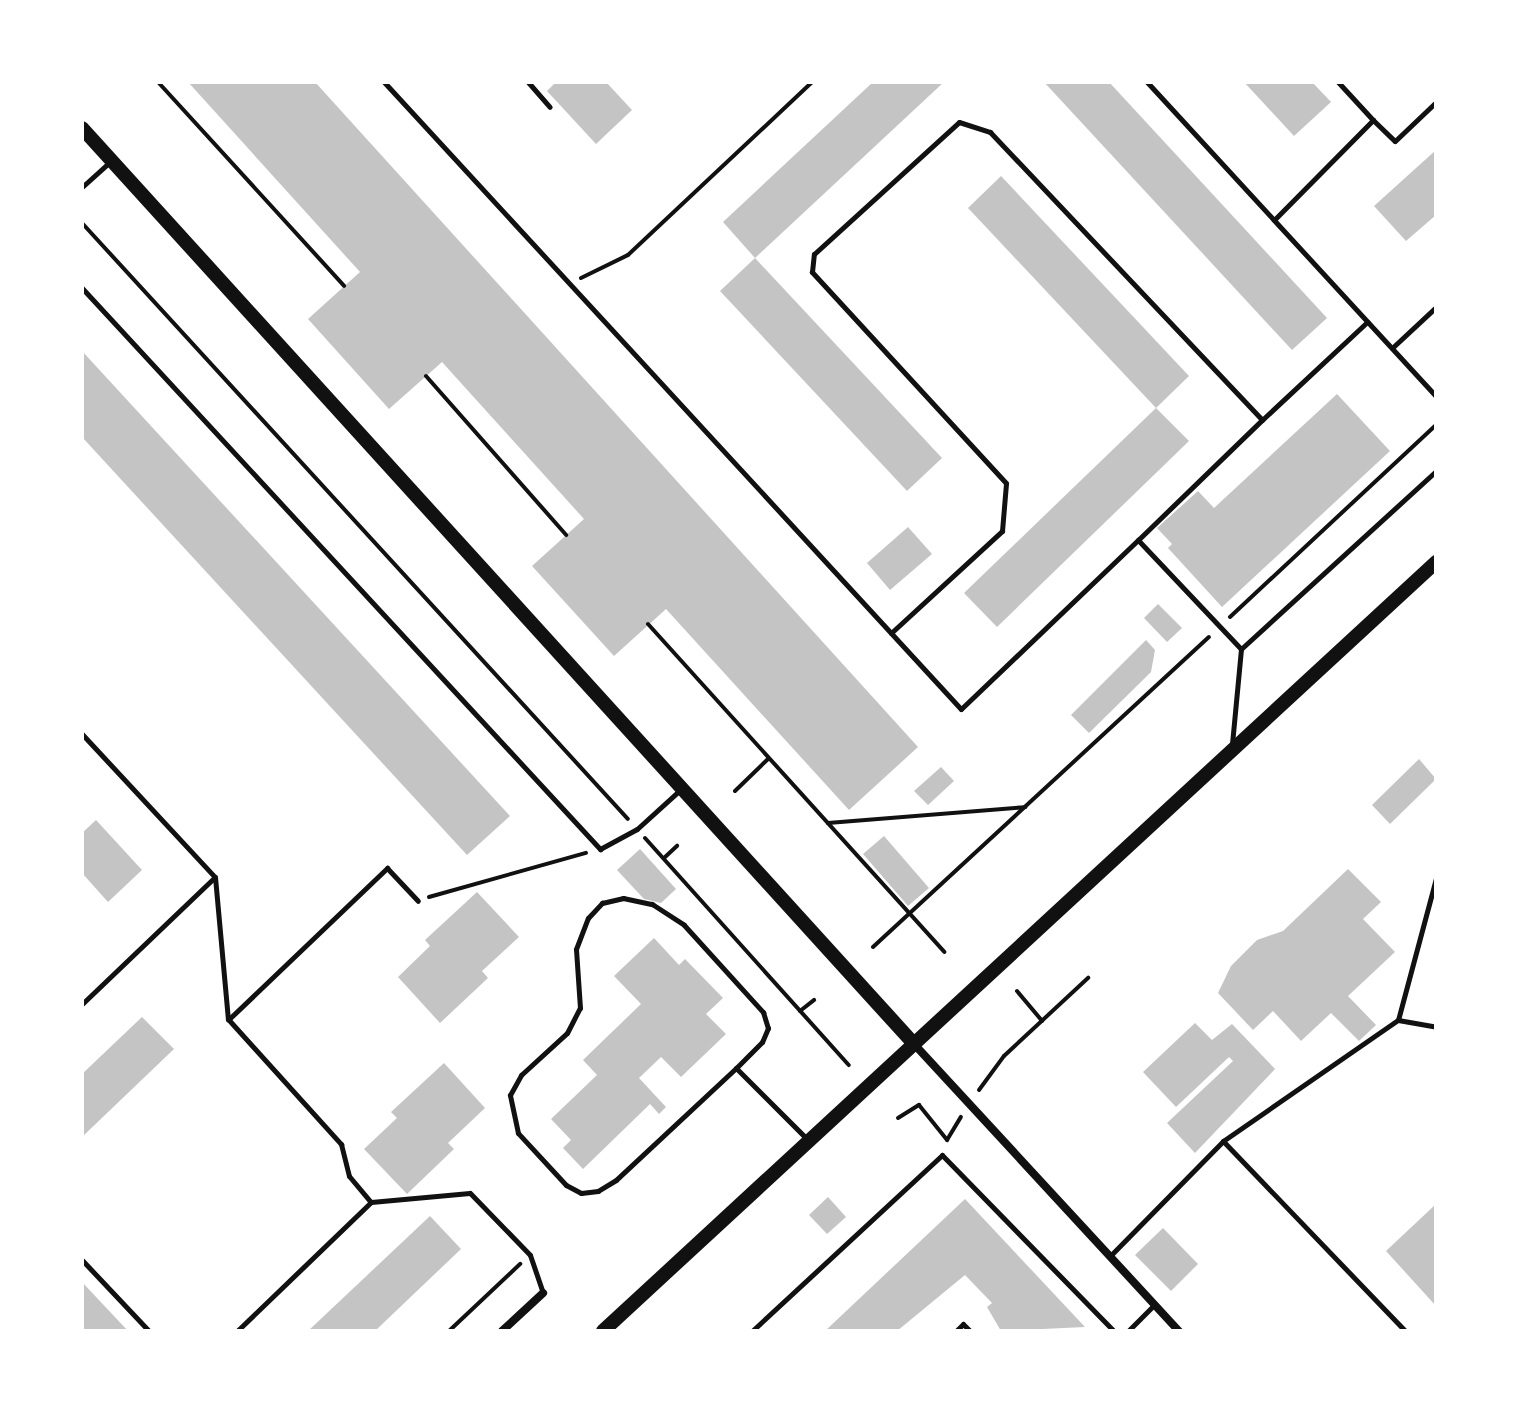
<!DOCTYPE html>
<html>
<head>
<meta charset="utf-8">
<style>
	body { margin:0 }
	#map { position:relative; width:1518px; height:1413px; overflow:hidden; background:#fff; font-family:Lora,serif }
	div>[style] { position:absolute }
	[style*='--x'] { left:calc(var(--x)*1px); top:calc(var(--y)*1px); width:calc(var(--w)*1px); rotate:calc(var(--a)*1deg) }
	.building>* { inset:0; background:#c4c4c4 }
	.path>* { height:4px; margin:-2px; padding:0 2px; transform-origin:2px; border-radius:2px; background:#111 }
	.service>* { height:5px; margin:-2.5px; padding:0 2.5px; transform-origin:2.5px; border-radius:2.5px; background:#111 }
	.minor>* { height:8px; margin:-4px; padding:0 4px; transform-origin:4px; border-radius:4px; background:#111 }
	.secondary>* { height:14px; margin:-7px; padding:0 7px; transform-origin:7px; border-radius:7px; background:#111 }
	span { translate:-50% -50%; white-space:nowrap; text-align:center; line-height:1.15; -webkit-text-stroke:8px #fff; paint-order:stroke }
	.frame { position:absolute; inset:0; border:84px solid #fff; pointer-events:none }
</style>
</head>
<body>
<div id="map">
	<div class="building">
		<div style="clip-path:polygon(188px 82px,315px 82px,918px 747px,849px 810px,666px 609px,614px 656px,532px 566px,584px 519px,442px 362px,389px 409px,308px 319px,360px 272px)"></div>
		<div style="clip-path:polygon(556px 82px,606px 82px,632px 110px,596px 144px,547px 91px)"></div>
		<div style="clip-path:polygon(873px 82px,944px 82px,755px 258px,723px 222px)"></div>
		<div style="clip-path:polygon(1044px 82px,1109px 82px,1327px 318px,1292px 350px)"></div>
		<div style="clip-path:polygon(1244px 82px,1312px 82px,1331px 102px,1294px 136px)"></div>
		<div style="clip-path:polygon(1436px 150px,1436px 215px,1406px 241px,1374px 206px)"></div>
		<div style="clip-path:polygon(1001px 176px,1189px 376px,1156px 408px,968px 208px)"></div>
		<div style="clip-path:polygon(755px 258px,942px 458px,907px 491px,720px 291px)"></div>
		<div style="clip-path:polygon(82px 351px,510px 816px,467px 855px,82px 437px)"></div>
		<div style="clip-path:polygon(1337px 394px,1390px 451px,1222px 607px,1168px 548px,1172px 544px,1157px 528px,1198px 491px,1214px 508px)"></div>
		<div style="clip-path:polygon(1156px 408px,1189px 441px,997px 627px,964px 593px)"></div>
		<div style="clip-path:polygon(908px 527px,932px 554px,890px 590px,867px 563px)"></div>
		<div style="clip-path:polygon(1158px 604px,1182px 628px,1167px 642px,1144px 618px)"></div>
		<div style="clip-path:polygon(1146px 640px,1155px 650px,1151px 672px,1089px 733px,1071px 715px)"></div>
		<div style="clip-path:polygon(1419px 759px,1436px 779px,1390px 824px,1372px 805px)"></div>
		<div style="clip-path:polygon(941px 767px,954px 781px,928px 805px,914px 791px)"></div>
		<div style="clip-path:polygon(96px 820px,142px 870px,108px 902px,82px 873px,82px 833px)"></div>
		<div style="clip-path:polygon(884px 836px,929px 888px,908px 906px,863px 854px)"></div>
		<div style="clip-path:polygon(640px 849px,676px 889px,661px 903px,644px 899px,617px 870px)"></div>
		<div style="clip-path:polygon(1348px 869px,1381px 902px,1363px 919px,1395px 952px,1348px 996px,1376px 1025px,1359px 1041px,1331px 1013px,1301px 1041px,1273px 1011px,1253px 1030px,1218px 993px,1231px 966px,1257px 940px,1283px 931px)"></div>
		<div style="clip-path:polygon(477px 892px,519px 937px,482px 971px,488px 978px,440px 1023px,398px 977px,430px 946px,425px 940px)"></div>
		<div style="clip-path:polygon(654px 938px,679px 965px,685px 959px,723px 998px,706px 1014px,726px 1034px,681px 1077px,661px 1057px,639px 1078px,666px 1107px,659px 1114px,650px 1104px,583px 1169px,563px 1148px,571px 1140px,551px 1119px,597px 1075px,583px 1060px,641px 1004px,614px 976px)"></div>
		<div style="clip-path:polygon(142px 1017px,174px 1049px,82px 1137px,82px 1074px)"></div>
		<div style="clip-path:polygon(1195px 1023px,1212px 1040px,1232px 1024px,1275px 1069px,1195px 1153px,1167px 1123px,1233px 1061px,1229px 1057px,1176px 1107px,1143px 1072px)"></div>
		<div style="clip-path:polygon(444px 1063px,485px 1108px,448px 1143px,454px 1149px,407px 1194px,364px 1149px,397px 1118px,391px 1112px)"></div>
		<div style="clip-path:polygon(828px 1197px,846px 1217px,827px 1234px,809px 1215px)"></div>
		<div style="clip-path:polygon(965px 1199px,1085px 1327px,1001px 1331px,987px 1307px,992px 1303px,965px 1275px,897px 1331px,825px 1331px)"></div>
		<div style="clip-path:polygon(1436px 1204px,1436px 1306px,1386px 1251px)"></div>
		<div style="clip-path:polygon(430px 1216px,461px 1249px,375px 1331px,308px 1331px)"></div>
		<div style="clip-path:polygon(1163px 1228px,1198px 1264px,1171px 1291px,1135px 1255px)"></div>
		<div style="clip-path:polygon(82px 1282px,128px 1331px,82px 1331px)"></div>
	</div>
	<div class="path">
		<div style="--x:158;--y:82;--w:276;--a:47.6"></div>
		<div style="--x:82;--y:223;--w:808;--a:47.51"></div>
		<div style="--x:581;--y:278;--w:52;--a:-26.1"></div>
		<div style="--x:628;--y:255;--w:253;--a:-43.2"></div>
		<div style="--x:426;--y:376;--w:212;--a:48.6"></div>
		<div style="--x:1230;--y:617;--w:282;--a:-43"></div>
		<div style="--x:648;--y:624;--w:442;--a:47.9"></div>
		<div style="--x:735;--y:791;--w:47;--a:-44.1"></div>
		<div style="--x:828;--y:823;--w:198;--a:-4.6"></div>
		<div style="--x:645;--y:838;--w:305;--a:48.1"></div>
		<div style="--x:664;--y:858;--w:18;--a:-43"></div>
		<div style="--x:429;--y:897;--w:163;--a:-15.7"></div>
		<div style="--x:873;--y:947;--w:457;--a:-42.7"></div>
		<div style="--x:1017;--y:991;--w:39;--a:50"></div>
		<div style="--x:800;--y:1011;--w:18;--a:-38"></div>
		<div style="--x:979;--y:1090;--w:42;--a:-53.7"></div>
		<div style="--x:1004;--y:1056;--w:115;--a:-42.9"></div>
		<div style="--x:898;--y:1118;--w:25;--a:-32"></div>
		<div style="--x:919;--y:1105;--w:45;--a:51.3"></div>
		<div style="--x:947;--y:1140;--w:27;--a:-59"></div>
		<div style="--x:449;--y:1331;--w:98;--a:-43.3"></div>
	</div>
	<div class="service">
		<div style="--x:384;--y:82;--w:852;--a:47.38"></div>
		<div style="--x:961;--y:709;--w:245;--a:-43.7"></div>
		<div style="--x:1138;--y:540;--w:150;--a:46.6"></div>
		<div style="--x:528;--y:82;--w:33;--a:49"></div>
		<div style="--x:1147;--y:82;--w:427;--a:47.4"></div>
		<div style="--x:1373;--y:120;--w:30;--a:44"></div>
		<div style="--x:1395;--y:141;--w:57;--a:-43.6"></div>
		<div style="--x:82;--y:187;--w:39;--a:-42"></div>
		<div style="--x:1274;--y:220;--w:141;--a:-45.3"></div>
		<div style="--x:1373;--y:120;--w:52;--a:-132.6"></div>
		<div style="--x:82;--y:288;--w:764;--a:47.28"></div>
		<div style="--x:600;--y:849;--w:42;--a:-28.4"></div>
		<div style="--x:637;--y:829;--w:59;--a:-42.3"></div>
		<div style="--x:1392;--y:348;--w:60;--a:-43"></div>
		<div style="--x:1138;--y:540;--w:173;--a:-44.1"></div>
		<div style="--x:891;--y:633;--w:151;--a:-42.6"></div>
		<div style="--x:1002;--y:531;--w:48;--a:-85.2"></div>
		<div style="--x:1006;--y:483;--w:287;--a:-132.6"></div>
		<div style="--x:812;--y:272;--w:18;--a:-84"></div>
		<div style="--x:814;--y:254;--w:196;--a:-42.3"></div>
		<div style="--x:959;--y:122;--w:33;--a:18"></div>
		<div style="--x:990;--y:132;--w:396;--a:46.6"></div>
		<div style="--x:1262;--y:420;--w:144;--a:-43"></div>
		<div style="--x:82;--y:734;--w:195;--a:47.1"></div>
		<div style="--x:215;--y:877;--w:143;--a:84.8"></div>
		<div style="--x:228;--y:1019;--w:169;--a:47.9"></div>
		<div style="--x:341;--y:1144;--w:33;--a:76"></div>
		<div style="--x:349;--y:1176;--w:34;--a:50"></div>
		<div style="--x:371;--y:1202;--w:99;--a:-5.2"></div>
		<div style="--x:470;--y:1193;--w:86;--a:45.9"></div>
		<div style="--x:530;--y:1255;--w:40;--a:71.1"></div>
		<div style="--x:1232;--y:744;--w:95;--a:-84.6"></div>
		<div style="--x:1241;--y:649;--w:264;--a:-42.4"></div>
		<div style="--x:623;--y:898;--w:30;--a:12"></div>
		<div style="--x:652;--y:904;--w:38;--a:33"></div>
		<div style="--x:684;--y:925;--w:118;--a:47.8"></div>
		<div style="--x:763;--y:1012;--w:17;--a:73"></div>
		<div style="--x:768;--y:1028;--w:15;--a:113"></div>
		<div style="--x:762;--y:1042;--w:37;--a:135"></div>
		<div style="--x:736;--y:1068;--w:164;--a:137"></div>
		<div style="--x:616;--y:1180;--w:21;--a:149"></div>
		<div style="--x:598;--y:1191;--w:17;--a:173"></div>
		<div style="--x:581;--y:1193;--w:17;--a:-152"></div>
		<div style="--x:566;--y:1185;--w:71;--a:-132.7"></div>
		<div style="--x:518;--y:1133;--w:39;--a:-102"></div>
		<div style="--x:510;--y:1095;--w:23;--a:-61"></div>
		<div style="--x:521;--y:1075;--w:62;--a:-42.4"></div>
		<div style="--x:567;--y:1033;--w:28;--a:-63"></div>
		<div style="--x:580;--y:1008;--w:59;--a:-93.9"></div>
		<div style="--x:576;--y:949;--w:33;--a:-69"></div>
		<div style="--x:588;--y:918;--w:21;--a:-47"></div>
		<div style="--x:602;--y:903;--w:22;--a:-13"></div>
		<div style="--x:82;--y:1004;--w:182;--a:-43.7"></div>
		<div style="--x:229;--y:1019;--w:219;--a:-43.7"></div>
		<div style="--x:387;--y:868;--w:45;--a:46.8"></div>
		<div style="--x:1398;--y:1020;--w:39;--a:10"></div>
		<div style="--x:736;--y:1068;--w:102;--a:45"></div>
		<div style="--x:1223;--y:1141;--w:263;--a:46.2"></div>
		<div style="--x:1110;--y:1256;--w:161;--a:-45.5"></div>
		<div style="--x:1223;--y:1141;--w:213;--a:-34.7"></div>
		<div style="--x:1398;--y:1020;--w:147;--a:-75"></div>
		<div style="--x:82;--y:1260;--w:98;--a:46.7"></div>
		<div style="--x:237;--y:1331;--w:186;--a:-43.9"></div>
		<div style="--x:752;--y:1331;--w:259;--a:-42.8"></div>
		<div style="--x:942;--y:1155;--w:246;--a:45.7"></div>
		<div style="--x:956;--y:1331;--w:10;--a:-45"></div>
		<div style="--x:963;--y:1324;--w:10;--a:45"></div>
		<div style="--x:1128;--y:1331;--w:37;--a:-45"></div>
	</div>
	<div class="minor">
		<div style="--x:914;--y:1044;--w:391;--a:47.3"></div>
		<div style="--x:502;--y:1331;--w:56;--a:-42.8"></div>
	</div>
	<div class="secondary">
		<div style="--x:82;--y:128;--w:1237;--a:47.75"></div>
		<div style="--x:603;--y:1331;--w:1134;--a:-42.71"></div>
	</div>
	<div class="frame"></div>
</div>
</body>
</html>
